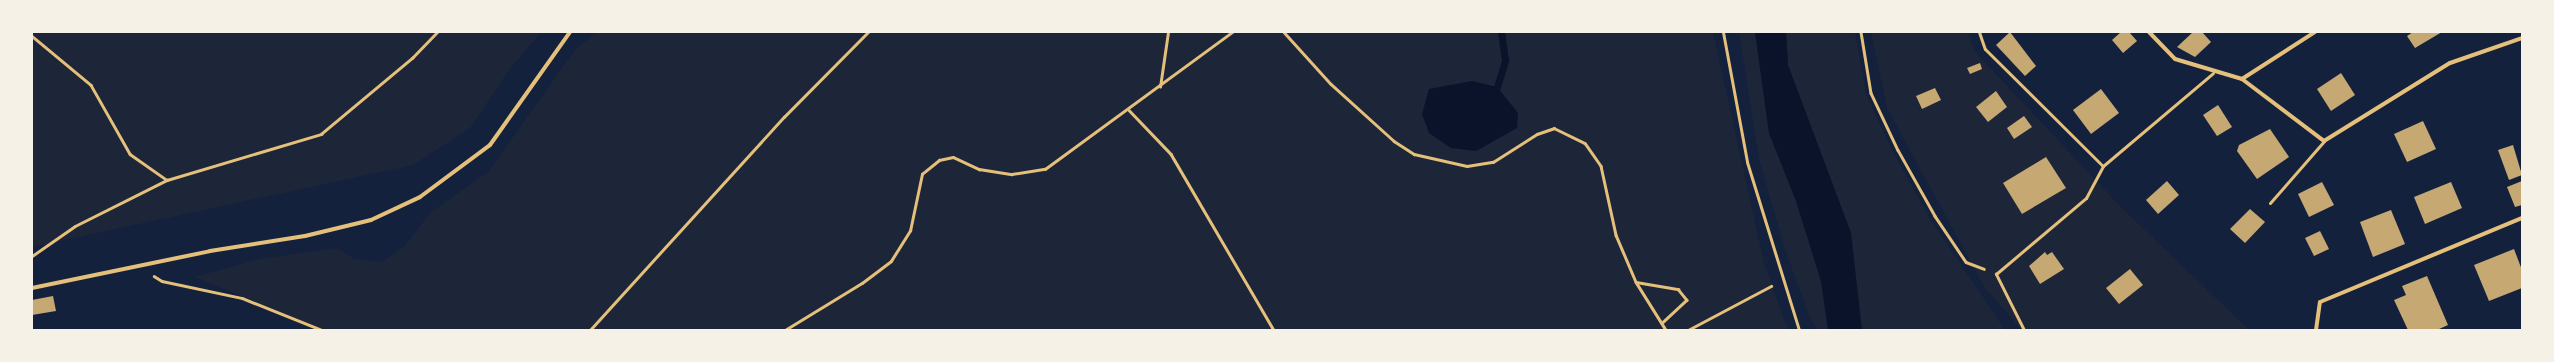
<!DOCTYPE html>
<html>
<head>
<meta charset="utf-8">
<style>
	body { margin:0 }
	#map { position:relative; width:2554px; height:362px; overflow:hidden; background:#14213d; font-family:"Fira Sans",sans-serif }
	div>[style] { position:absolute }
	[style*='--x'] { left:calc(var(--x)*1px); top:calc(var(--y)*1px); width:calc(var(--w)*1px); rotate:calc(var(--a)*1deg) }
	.green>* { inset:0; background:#1d2539 }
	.water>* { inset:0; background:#0b132b }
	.stream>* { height:7px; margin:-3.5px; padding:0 3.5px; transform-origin:3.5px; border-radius:3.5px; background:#0b132b }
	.building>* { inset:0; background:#c6a872 }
	.path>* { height:2.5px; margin:-1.25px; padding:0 1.25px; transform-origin:1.25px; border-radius:1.25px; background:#e5c07b }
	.service>* { height:3px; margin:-1.5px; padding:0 1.5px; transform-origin:1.5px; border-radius:1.5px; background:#e5c07b }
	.minor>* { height:4px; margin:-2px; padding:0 2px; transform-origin:2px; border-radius:2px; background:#e5c07b }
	span { translate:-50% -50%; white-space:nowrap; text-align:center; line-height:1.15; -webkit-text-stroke:4px #f6f1e7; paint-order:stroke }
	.frame { position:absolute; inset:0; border:33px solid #f6f1e7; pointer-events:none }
</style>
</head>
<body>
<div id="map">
	<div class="green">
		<div style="clip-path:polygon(32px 32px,541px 32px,509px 70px,470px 128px,413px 165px,32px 247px)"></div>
		<div style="clip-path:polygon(evenodd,597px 32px,1713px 32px,1764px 263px,1788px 330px,324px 330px,195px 277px,260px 259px,337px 248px,354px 259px,382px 262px,405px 246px,430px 213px,489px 171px,575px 50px,597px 32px,1497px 87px,1507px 100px,1517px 128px,1476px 151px,1429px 89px,1497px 87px)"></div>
		<div style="clip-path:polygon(1739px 32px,1755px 32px,1769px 133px,1796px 201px,1821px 281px,1828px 330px,1818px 330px,1811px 321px,1785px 249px,1759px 159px)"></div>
		<div style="clip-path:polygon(1786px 32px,1855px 32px,1866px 94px,1893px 152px,1930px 219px,2005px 330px,1861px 329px,1851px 233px,1788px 65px)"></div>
		<div style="clip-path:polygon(1871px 32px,1968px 32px,1975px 52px,2119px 205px,2249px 330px,2022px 330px,1985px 288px,1887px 108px)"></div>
	</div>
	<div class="water">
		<div style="clip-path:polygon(1755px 32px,1786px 32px,1788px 65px,1851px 233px,1862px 330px,1828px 330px,1821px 281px,1796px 201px,1769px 133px)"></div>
		<div style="clip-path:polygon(1472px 81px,1497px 87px,1518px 113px,1517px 128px,1476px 151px,1451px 148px,1429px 133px,1422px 114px,1429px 89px)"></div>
	</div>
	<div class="stream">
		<div style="--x:1497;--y:87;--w:28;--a:-73"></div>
		<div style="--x:1505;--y:60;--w:28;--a:-98"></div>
	</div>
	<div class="building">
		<div style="clip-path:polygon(2010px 32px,2036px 66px,2025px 76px,1996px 45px)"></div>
		<div style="clip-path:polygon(2121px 32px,2129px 32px,2137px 41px,2123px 53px,2112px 40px)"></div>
		<div style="clip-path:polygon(2193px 32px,2202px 32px,2211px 42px,2195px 57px,2177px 47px)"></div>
		<div style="clip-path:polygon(2413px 32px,2442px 32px,2415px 48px,2407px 36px)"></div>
		<div style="clip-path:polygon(1980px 63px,1982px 69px,1970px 74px,1967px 68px)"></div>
		<div style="clip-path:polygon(2341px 73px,2355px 95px,2331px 111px,2317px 89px)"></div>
		<div style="clip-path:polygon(1935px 88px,1941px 100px,1922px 109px,1916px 96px)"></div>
		<div style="clip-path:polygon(2101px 89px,2119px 113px,2091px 134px,2073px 110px)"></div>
		<div style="clip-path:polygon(1996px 91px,2007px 107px,1988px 122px,1976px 107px)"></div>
		<div style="clip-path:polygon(2218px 105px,2232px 127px,2217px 136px,2203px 115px)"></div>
		<div style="clip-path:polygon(2024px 116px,2032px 127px,2014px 139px,2007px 128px)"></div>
		<div style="clip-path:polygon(2423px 121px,2436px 149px,2407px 162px,2394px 134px)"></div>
		<div style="clip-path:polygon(2270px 129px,2289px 157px,2257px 179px,2237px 151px,2239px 145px)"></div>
		<div style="clip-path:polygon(2513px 145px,2522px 175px,2509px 180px,2498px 150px)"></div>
		<div style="clip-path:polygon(2046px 157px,2066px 188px,2022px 214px,2003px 183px)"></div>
		<div style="clip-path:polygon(2167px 181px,2179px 195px,2158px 214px,2146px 200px)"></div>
		<div style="clip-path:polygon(2522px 181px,2522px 205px,2515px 207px,2507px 187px)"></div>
		<div style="clip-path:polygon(2322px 182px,2334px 205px,2309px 217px,2298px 194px)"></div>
		<div style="clip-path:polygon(2451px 182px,2462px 208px,2425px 224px,2414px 197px)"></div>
		<div style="clip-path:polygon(2250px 209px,2265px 222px,2245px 243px,2230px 229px)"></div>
		<div style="clip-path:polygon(2391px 210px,2405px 244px,2373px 257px,2360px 222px)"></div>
		<div style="clip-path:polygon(2320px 231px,2329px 249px,2314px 256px,2305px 238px)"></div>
		<div style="clip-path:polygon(2514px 249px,2522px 270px,2522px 288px,2489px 301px,2474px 265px)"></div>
		<div style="clip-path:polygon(2045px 252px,2047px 255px,2052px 252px,2064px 269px,2040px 284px,2029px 266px)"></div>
		<div style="clip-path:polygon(2130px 269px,2143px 285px,2119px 304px,2106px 288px)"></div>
		<div style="clip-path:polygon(2427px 276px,2448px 325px,2437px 330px,2408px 330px,2394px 300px,2406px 295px,2402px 286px)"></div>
		<div style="clip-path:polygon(53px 296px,56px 311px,32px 315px,32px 300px)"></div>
	</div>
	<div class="path">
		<div style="--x:1284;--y:32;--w:70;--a:47.9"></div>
		<div style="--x:1331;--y:84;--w:85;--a:42.1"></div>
		<div style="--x:1394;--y:141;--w:24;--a:33"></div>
		<div style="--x:1414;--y:154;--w:54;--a:12.8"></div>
		<div style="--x:1467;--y:166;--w:26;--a:-9"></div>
		<div style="--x:1493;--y:162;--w:52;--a:-32.5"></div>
		<div style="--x:1537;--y:134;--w:18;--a:-19"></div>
		<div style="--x:1554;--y:128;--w:34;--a:26"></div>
		<div style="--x:1585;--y:143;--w:28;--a:55"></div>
		<div style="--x:1601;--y:166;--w:71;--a:77.7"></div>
		<div style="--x:1616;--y:235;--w:51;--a:66.9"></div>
		<div style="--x:1636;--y:282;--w:57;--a:58"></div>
		<div style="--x:1861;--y:32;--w:62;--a:80.7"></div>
		<div style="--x:1871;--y:93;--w:63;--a:64.7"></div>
		<div style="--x:1898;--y:150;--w:76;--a:60.7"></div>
		<div style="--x:1935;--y:216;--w:55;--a:56"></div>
		<div style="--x:1966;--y:262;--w:19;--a:21"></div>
		<div style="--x:32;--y:36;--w:77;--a:39.7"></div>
		<div style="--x:91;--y:85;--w:79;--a:60.5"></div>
		<div style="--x:130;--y:154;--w:45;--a:35.1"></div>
		<div style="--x:1160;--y:87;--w:56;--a:-81.7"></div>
		<div style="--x:1129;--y:110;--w:61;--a:46.3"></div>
		<div style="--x:1171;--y:154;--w:204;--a:59.7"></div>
		<div style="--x:32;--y:256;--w:52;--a:-34.9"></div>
		<div style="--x:75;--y:226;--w:103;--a:-26.6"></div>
		<div style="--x:167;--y:180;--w:161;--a:-16.6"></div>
		<div style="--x:321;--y:134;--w:119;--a:-39.9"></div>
		<div style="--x:412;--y:58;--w:36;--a:-46"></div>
		<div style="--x:154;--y:276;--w:9;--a:32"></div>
		<div style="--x:162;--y:281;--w:82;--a:12"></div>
		<div style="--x:242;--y:298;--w:86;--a:21.8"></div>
		<div style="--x:1636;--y:282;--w:43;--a:9.5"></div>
		<div style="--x:1678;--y:289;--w:14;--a:51"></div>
		<div style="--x:1687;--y:300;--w:34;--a:137"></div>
		<div style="--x:590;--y:330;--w:288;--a:-47.7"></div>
		<div style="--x:784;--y:117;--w:120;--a:-45.3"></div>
		<div style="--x:785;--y:330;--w:90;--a:-31.4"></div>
		<div style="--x:862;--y:283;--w:36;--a:-37"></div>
		<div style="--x:891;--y:261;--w:36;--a:-58"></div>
		<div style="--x:910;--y:231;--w:58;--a:-78.1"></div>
		<div style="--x:922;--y:174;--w:22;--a:-39"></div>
		<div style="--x:939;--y:160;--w:14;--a:-12"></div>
		<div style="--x:953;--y:157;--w:29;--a:25"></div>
		<div style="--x:979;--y:169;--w:33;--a:9"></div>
		<div style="--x:1012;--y:174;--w:33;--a:-9"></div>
		<div style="--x:1045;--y:169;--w:232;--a:-36.2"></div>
		<div style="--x:1688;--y:330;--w:94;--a:-27.9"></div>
	</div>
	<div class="service">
		<div style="--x:1723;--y:32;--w:132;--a:79.5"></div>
		<div style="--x:1747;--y:162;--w:176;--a:72.8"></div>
		<div style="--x:1979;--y:32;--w:18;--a:71"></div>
		<div style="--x:1985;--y:49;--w:166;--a:44.8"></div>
		<div style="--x:2103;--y:166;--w:144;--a:-40.2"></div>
		<div style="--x:2270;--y:203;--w:82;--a:-48.9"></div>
		<div style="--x:2024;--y:330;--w:63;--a:-116.6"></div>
		<div style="--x:1996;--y:274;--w:118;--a:-40.2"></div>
		<div style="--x:2086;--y:198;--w:36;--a:-62"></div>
	</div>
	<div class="minor">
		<div style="--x:2149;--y:32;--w:37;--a:46"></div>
		<div style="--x:2175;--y:59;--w:70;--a:16.6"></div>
		<div style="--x:2242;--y:79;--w:87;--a:-32.8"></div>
		<div style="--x:2242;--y:79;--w:103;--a:37.1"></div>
		<div style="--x:2324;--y:141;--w:148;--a:-31.8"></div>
		<div style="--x:2450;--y:63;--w:76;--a:-19.1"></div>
		<div style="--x:32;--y:288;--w:182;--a:-11.7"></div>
		<div style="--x:210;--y:251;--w:96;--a:-9"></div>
		<div style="--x:305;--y:236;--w:68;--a:-13.6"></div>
		<div style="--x:371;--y:220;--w:54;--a:-25.1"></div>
		<div style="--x:420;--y:197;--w:87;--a:-36.6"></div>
		<div style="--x:490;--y:145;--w:138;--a:-54.7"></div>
		<div style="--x:2316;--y:330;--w:28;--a:-82"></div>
		<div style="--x:2320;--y:302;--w:219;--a:-22.6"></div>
	</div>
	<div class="frame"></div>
</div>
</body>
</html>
